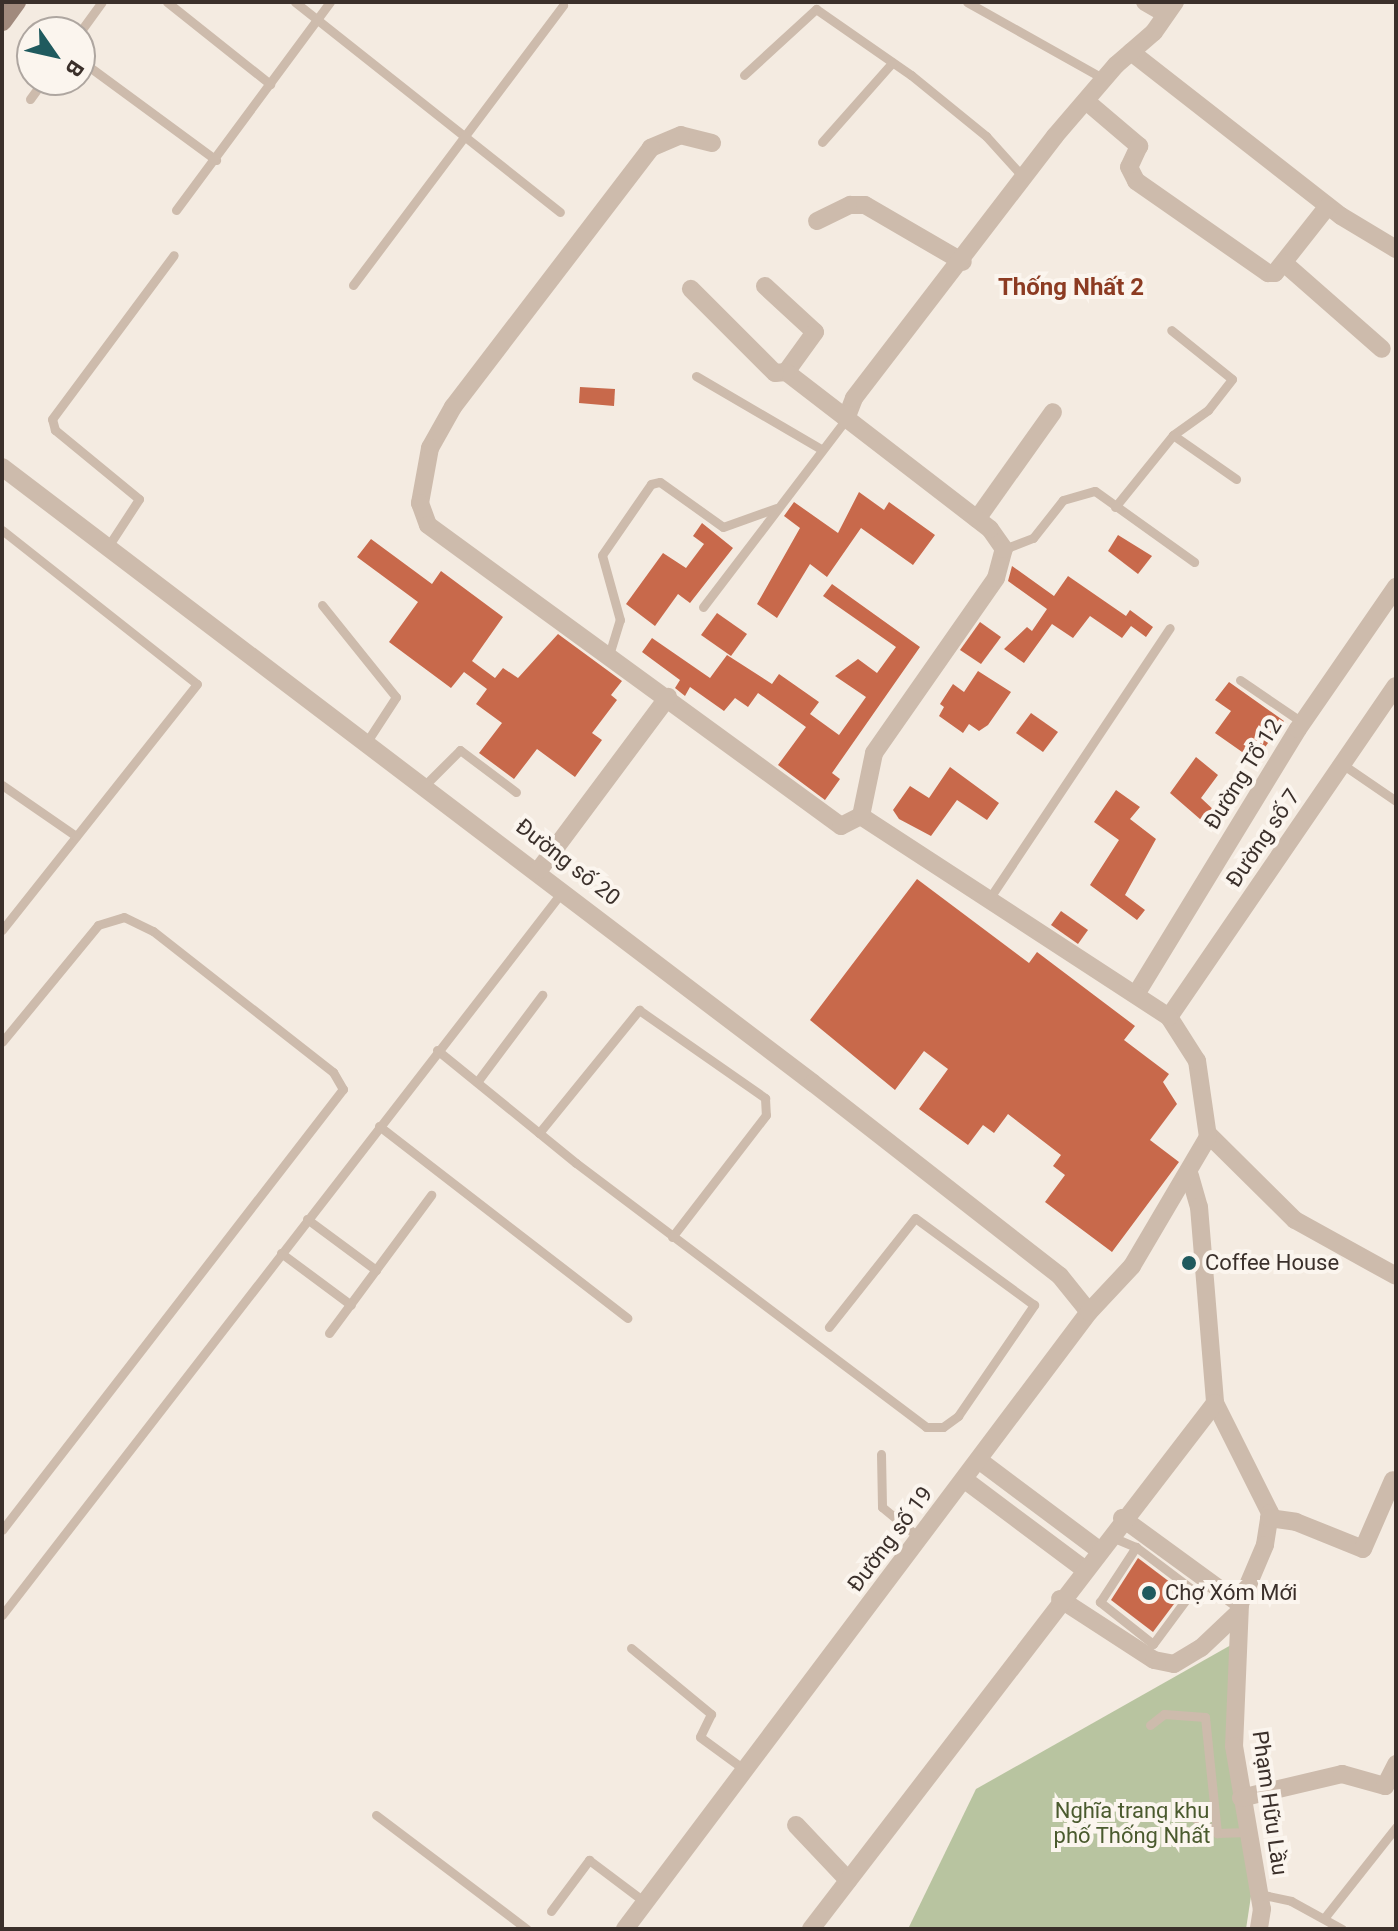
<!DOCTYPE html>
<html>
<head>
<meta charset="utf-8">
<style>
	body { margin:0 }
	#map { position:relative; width:1398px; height:1931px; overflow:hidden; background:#f4ebe1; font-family:Roboto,sans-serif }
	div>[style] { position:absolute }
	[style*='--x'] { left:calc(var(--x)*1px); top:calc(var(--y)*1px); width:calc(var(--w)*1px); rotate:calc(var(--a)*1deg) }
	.green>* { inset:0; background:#b8c4a0 }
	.building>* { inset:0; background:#c8694b }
	.lane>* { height:9px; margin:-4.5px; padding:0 4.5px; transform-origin:4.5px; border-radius:4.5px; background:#cdbbac }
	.street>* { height:18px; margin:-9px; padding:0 9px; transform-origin:9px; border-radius:9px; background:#cdbbac }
	.secondary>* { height:20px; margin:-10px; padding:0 10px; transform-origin:10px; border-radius:10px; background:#a18a7d }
	.dots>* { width:22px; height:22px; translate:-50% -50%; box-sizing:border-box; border:4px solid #fbf5ee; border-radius:50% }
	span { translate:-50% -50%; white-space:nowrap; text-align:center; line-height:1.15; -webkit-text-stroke:8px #fbf5ee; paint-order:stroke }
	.street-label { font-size:22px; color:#3b302b }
	.poi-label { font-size:22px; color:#3b302b }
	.left { translate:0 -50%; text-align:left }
	.park-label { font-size:22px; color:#4a5a2e }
	.neighbourhood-label { font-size:24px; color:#8c3b22; font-weight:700 }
	.frame { position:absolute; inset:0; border:4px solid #3b302b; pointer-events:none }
	.north { position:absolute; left:16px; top:16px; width:80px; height:80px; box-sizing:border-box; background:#fbf5ee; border:2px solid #aea6a0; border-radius:50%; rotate:124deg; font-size:22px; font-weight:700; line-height:32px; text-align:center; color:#3b302b }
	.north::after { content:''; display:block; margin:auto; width:28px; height:36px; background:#1f5a5e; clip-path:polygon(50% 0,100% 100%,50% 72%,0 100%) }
</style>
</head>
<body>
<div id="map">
	<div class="green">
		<div style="clip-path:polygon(1231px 1645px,1251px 1896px,1246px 1929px,908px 1929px,976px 1789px)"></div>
	</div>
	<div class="building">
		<div style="clip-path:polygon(580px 387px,615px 389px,614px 406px,579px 403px)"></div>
		<div style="clip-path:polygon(859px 492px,884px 510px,889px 502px,935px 535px,913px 565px,861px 528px,827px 577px,810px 564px,777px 618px,757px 604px,800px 528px,784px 516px,794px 502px,838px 533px)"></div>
		<div style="clip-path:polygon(702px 523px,733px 548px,690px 603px,678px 594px,655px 626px,626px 604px,663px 553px,686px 568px,704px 544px,693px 536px)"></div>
		<div style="clip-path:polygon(1118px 535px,1152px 556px,1138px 574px,1108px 551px)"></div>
		<div style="clip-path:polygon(371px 539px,432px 584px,441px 571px,503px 617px,472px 661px,495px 678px,503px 668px,518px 678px,558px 634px,622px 681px,611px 695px,617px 700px,592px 733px,602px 740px,575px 777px,537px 749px,514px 779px,479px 753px,502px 723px,476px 704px,487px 689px,464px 672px,451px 688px,389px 642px,418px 602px,357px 557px)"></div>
		<div style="clip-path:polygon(1012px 566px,1054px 596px,1068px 576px,1126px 616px,1130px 610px,1153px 627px,1146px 637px,1131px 626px,1122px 638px,1090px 616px,1073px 638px,1052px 624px,1024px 663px,1004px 649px,1027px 627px,1032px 631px,1047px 609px,1008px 581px)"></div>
		<div style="clip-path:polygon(832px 584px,920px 647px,832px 773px,840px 779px,825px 800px,778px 765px,806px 727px,758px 693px,748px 707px,735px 698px,724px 711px,690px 687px,685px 696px,675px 688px,680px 680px,642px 652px,652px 638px,710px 678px,727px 655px,772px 684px,779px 674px,819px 702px,810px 714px,839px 735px,866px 697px,835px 676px,858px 659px,877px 673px,896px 647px,823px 596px)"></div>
		<div style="clip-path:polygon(717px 613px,747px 634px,731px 656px,701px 635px)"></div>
		<div style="clip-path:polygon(980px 622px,1001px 637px,981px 664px,960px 650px)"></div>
		<div style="clip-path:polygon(978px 671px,1011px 692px,988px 725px,979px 731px,969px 724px,963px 733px,939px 716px,944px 707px,940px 704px,953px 684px,964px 692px)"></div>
		<div style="clip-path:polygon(1229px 682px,1284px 721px,1255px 761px,1215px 733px,1231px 711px,1215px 700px)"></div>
		<div style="clip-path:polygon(1031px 713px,1058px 732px,1043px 752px,1016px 733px)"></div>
		<div style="clip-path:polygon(1196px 757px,1218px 775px,1201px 798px,1217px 813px,1208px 826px,1170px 793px)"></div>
		<div style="clip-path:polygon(950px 767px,999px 803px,987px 820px,957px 800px,931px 836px,899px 819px,893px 810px,910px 786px,929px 798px)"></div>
		<div style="clip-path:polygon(1116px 790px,1140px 807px,1130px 819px,1156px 839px,1125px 895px,1145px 910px,1137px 920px,1090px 885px,1119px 840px,1094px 822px)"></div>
		<div style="clip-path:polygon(917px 879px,1029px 963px,1037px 952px,1135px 1026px,1124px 1040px,1169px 1074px,1163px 1082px,1177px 1104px,1150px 1140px,1179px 1162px,1112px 1252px,1045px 1202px,1065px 1175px,1053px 1166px,1061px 1155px,1008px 1114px,994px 1133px,983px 1125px,968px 1145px,919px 1109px,948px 1069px,924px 1051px,895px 1090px,810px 1020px)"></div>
		<div style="clip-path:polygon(1061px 911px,1088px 930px,1078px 944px,1051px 925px)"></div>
		<div style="clip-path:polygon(1138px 1558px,1183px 1592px,1153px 1632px,1111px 1600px)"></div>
	</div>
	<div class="lane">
		<div style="--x:167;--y:2;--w:132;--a:38.5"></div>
		<div style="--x:295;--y:2;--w:338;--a:38.4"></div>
		<div style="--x:967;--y:2;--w:157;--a:29.3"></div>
		<div style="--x:80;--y:32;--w:37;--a:-54"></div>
		<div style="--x:80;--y:60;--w:169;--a:36.3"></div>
		<div style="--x:744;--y:75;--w:98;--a:-42.5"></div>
		<div style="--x:816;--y:9;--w:116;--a:34.8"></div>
		<div style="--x:911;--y:75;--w:97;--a:39.1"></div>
		<div style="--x:986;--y:136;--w:55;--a:47.9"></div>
		<div style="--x:30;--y:99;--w:24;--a:-54"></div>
		<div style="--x:822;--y:142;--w:106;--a:-48.5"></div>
		<div style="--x:176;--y:210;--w:259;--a:-53.5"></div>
		<div style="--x:353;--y:285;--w:350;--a:-53.1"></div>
		<div style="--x:696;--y:376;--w:143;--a:30.3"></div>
		<div style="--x:1173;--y:435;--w:77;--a:34.9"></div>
		<div style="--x:1115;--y:507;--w:92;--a:-51.1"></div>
		<div style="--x:1173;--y:435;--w:43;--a:-35.5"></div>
		<div style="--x:1208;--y:410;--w:39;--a:-52"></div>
		<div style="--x:1232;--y:379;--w:78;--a:-141.2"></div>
		<div style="--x:2;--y:530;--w:248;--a:38.3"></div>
		<div style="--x:197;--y:684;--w:314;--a:128.4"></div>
		<div style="--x:109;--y:545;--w:55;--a:-56.9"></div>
		<div style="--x:139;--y:499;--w:109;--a:-140.6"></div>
		<div style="--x:55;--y:430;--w:11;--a:-105"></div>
		<div style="--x:52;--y:419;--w:204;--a:-53.4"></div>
		<div style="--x:1004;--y:549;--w:31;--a:-21"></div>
		<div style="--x:1033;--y:538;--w:48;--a:-51.7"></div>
		<div style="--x:1063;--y:500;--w:33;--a:-16"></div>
		<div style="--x:1095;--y:491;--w:122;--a:35.6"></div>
		<div style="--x:322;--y:605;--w:118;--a:51.2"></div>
		<div style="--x:396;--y:697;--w:51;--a:123.1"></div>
		<div style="--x:703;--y:607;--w:236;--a:-52.7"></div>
		<div style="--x:609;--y:655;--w:37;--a:-73"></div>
		<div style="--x:620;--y:620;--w:67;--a:-105.5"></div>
		<div style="--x:602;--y:555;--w:86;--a:-55.4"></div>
		<div style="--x:651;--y:484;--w:9;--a:-13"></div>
		<div style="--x:660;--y:482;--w:77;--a:35.5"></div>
		<div style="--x:723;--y:527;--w:56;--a:-19.7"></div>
		<div style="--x:1240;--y:680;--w:76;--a:34.3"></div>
		<div style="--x:1342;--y:764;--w:65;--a:34.4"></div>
		<div style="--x:426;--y:784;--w:48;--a:-45"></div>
		<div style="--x:460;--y:750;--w:70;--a:36.9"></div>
		<div style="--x:2;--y:785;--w:90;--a:34.6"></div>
		<div style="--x:991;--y:896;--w:322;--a:-56.3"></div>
		<div style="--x:2;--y:1042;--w:151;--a:-50.6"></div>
		<div style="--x:98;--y:925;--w:27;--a:-17"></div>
		<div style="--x:124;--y:917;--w:32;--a:26"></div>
		<div style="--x:153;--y:931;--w:229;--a:38.1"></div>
		<div style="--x:333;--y:1072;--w:20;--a:60"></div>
		<div style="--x:343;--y:1089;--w:557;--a:127.71"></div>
		<div style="--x:437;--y:1050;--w:179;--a:39.1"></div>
		<div style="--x:576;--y:1163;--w:438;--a:37"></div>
		<div style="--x:926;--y:1427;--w:17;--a:0"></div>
		<div style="--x:943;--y:1427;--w:19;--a:-36"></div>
		<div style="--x:958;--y:1416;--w:135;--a:-55.6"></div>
		<div style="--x:1034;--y:1305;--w:147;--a:-143.8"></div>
		<div style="--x:915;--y:1218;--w:139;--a:128.3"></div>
		<div style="--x:477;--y:1082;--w:109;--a:-53.2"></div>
		<div style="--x:379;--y:1126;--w:314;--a:37.7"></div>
		<div style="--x:539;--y:1133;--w:159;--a:-50.9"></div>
		<div style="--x:639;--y:1010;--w:154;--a:34.9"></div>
		<div style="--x:765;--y:1098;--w:17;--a:87"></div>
		<div style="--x:766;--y:1115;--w:154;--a:127.6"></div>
		<div style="--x:307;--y:1219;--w:86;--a:36.5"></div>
		<div style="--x:281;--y:1253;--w:87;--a:36.6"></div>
		<div style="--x:329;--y:1333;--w:172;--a:-53.5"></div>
		<div style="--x:881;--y:1454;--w:53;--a:88.9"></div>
		<div style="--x:882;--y:1507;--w:50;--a:39.4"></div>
		<div style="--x:1112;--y:1537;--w:26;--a:23"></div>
		<div style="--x:1136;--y:1547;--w:71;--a:37"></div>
		<div style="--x:1193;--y:1590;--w:67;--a:126.5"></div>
		<div style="--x:1153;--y:1644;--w:68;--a:-141.6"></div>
		<div style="--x:1100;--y:1602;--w:66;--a:-56.8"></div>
		<div style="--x:2;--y:1615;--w:915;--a:-52.24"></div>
		<div style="--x:631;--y:1648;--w:104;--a:39.5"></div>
		<div style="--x:711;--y:1714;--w:25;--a:116"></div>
		<div style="--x:700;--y:1737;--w:56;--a:36.3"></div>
		<div style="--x:1150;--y:1725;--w:18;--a:-38"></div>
		<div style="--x:1164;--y:1714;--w:41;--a:4.2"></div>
		<div style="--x:1205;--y:1717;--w:117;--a:84.1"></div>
		<div style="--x:1217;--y:1833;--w:30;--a:-2"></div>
		<div style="--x:1177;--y:1806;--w:48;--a:34"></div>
		<div style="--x:376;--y:1815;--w:189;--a:37.1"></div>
		<div style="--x:1259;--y:1894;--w:33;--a:12"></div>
		<div style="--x:1291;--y:1901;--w:58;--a:28.8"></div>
		<div style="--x:551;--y:1911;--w:64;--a:-53.3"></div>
		<div style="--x:589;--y:1860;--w:70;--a:36.9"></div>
		<div style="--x:1325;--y:1917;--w:115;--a:-51.7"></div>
	</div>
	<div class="street">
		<div style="--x:1145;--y:2;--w:24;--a:30"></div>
		<div style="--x:1131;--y:52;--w:266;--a:38"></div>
		<div style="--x:1341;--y:216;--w:64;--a:31"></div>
		<div style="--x:1086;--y:101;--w:70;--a:40.3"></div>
		<div style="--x:1139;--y:146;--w:23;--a:115"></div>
		<div style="--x:1129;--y:167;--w:16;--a:63"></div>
		<div style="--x:1136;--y:181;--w:161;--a:34.9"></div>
		<div style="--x:1268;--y:273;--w:7;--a:0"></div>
		<div style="--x:1275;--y:273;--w:85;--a:-51.7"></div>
		<div style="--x:712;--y:143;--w:32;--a:-166"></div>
		<div style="--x:681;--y:135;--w:33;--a:157"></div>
		<div style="--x:651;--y:148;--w:326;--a:127.4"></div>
		<div style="--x:453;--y:407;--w:47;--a:119.3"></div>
		<div style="--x:430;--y:448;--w:56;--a:100.3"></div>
		<div style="--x:420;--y:503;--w:23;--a:70"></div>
		<div style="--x:428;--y:525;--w:511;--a:36.09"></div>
		<div style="--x:841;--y:826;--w:22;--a:-27"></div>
		<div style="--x:817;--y:221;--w:37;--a:-26"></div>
		<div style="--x:850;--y:205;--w:15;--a:0"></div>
		<div style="--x:865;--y:205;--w:113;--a:30.2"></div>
		<div style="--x:1284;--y:263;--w:130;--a:41.3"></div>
		<div style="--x:765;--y:286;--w:68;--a:42.6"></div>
		<div style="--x:815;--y:332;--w:49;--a:125.9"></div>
		<div style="--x:846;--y:419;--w:22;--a:-69"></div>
		<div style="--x:854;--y:398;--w:330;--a:-52.5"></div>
		<div style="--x:1055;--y:136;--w:94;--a:-49.3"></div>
		<div style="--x:1116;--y:65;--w:50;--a:-41"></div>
		<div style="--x:1154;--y:32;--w:37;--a:-55"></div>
		<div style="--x:2;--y:467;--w:1018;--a:37.22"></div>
		<div style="--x:813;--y:1083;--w:313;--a:38"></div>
		<div style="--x:1060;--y:1276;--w:46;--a:51.1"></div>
		<div style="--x:977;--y:519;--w:131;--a:-54.6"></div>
		<div style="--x:539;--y:870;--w:216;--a:-53.3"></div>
		<div style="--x:1138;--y:991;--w:307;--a:-58.6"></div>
		<div style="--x:1298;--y:729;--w:173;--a:-55.4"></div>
		<div style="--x:1169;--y:1017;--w:401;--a:-55.6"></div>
		<div style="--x:1208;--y:1134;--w:122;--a:44.7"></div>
		<div style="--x:1295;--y:1220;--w:115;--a:29"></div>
		<div style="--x:1190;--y:1176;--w:32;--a:74"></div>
		<div style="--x:1199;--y:1207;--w:197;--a:85.3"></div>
		<div style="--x:1215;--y:1403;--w:123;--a:63.4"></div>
		<div style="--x:1270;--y:1513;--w:32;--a:99"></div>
		<div style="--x:1265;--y:1545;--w:64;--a:113"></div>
		<div style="--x:1240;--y:1604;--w:142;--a:92.4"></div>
		<div style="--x:1234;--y:1746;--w:165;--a:80.3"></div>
		<div style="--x:1262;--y:1909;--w:20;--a:99"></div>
		<div style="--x:980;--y:1461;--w:149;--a:36.8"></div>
		<div style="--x:965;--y:1480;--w:149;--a:36.8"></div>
		<div style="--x:1122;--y:1518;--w:146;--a:36.1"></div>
		<div style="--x:1269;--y:1518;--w:27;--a:8"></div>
		<div style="--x:1296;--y:1522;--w:72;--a:21.9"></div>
		<div style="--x:1363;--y:1549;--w:75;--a:-66.5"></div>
		<div style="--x:1060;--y:1599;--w:112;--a:33"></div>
		<div style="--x:1154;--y:1660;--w:20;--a:11"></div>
		<div style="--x:1174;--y:1664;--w:31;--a:-31"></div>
		<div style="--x:1201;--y:1648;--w:52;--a:-43.5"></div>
		<div style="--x:1241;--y:1798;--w:104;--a:-13.4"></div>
		<div style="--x:1342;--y:1774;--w:45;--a:15.6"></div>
		<div style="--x:1385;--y:1786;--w:25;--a:-63"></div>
		<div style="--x:796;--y:1825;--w:76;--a:46.6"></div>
		<div style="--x:625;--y:1929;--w:772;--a:-53.06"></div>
		<div style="--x:1089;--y:1312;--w:63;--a:-46.9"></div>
		<div style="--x:1132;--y:1266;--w:150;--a:-59.5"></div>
		<div style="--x:1208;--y:1137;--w:77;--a:-98.2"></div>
		<div style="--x:1197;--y:1061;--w:52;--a:-122.5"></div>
		<div style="--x:1169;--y:1017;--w:368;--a:-146.9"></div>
		<div style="--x:861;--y:816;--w:64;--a:-78.3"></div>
		<div style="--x:874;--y:753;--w:213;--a:-55.1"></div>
		<div style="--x:996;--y:578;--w:30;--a:-75"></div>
		<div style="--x:1004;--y:549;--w:24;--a:-125"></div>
		<div style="--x:990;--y:529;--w:257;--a:-142.4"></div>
		<div style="--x:786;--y:372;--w:11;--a:175"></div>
		<div style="--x:775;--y:373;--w:119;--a:-135"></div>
		<div style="--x:811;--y:1929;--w:663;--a:-52.47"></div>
	</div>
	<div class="secondary">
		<div style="--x:2;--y:21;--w:24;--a:-54"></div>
	</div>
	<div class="dots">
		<div style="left:1189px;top:1263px;background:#1f5a5e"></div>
		<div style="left:1149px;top:1593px;background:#1f5a5e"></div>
	</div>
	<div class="street-label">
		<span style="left:1243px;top:774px;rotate:-58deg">Đường Tổ 12</span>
		<span style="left:1263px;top:838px;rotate:-56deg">Đường số 7</span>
		<span style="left:568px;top:862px;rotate:38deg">Đường số 20</span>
		<span style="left:890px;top:1539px;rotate:-53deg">Đường số 19</span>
		<span style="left:1270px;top:1803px;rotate:82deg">Phạm Hữu Lầu</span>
	</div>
	<div class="poi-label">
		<span class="left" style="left:1205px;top:1263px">Coffee House</span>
		<span class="left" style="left:1165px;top:1593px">Chợ Xóm Mới</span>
	</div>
	<div class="park-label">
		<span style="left:1132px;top:1823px">Nghĩa trang khu<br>phố Thống Nhất</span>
	</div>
	<div class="neighbourhood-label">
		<span style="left:1071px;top:288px">Thống Nhất 2</span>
	</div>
	<div class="frame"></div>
	<div class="north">B</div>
</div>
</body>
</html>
